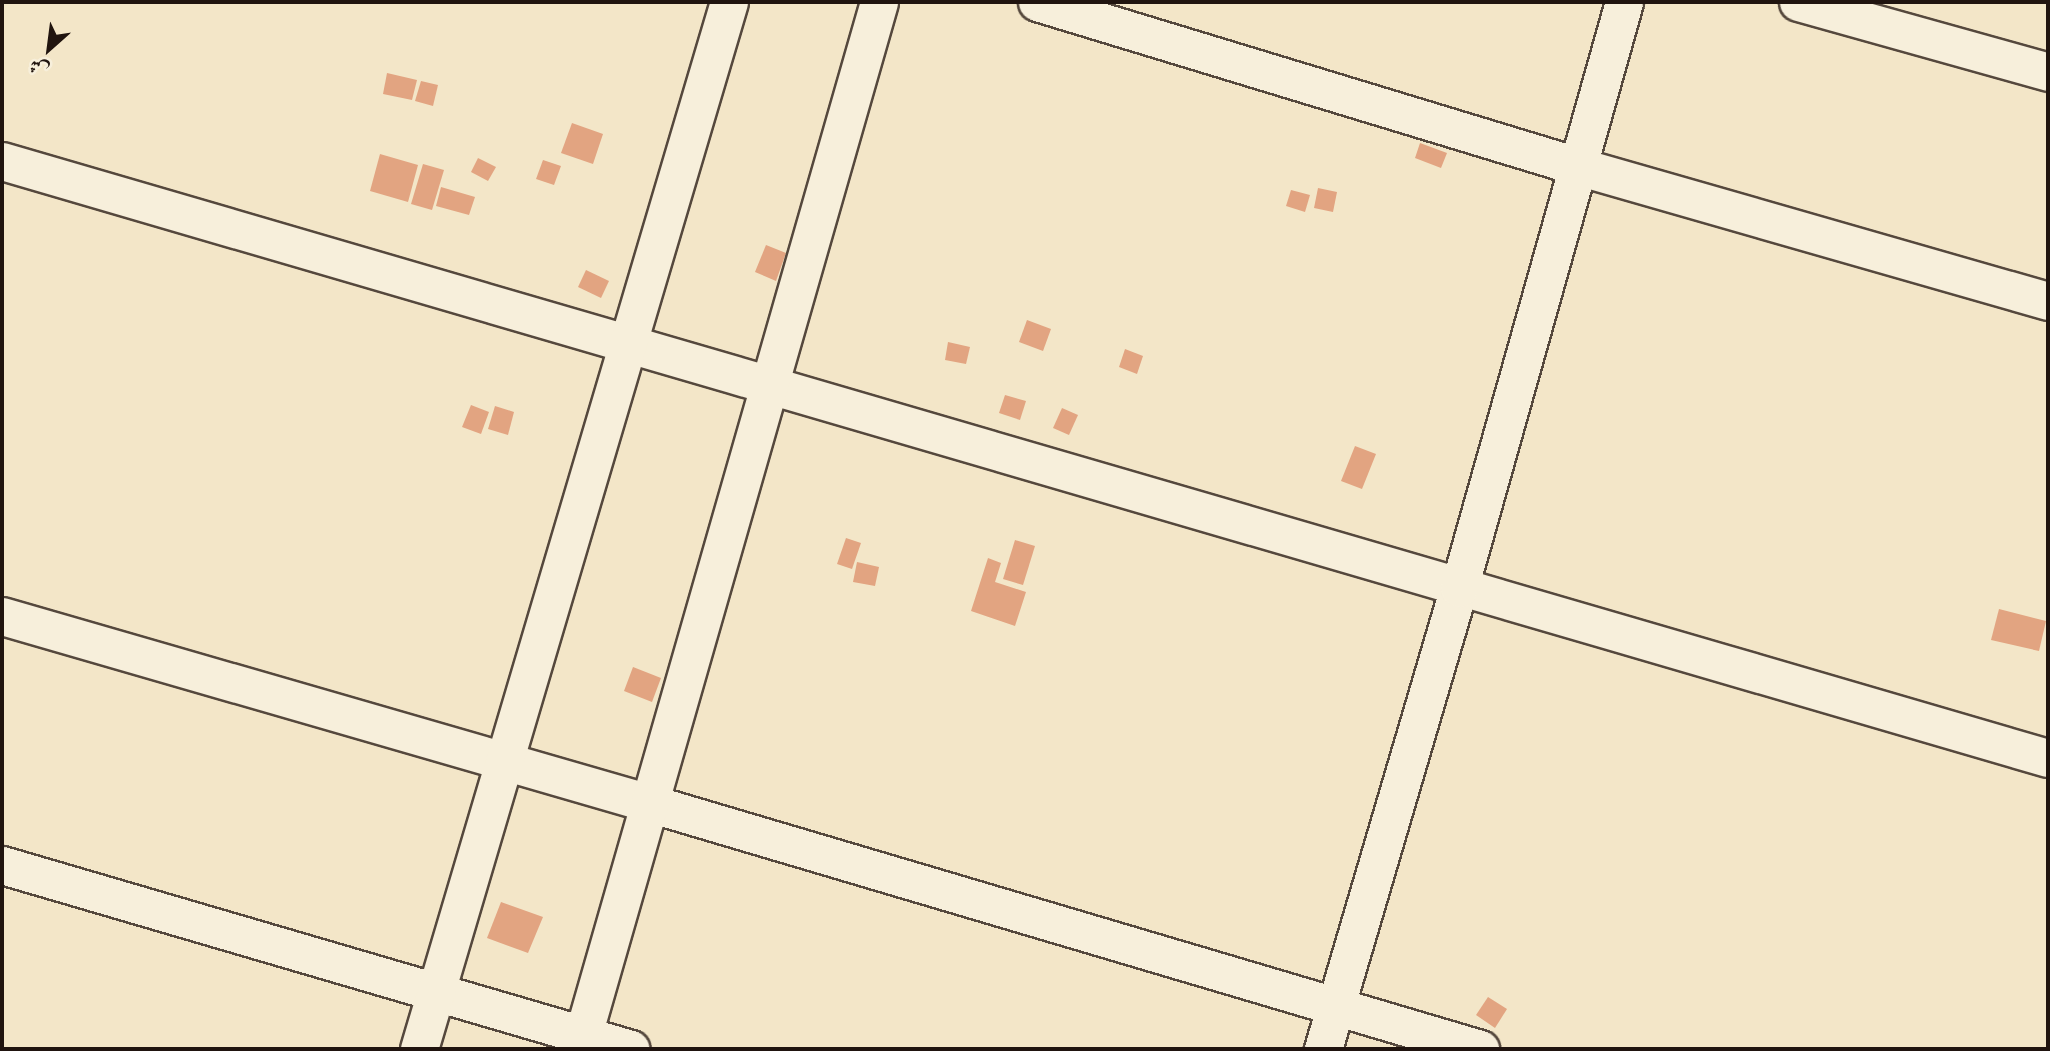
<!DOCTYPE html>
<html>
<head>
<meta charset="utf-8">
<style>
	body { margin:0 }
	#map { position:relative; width:2050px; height:1051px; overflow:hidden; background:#f3e6c8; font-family:"Libre Caslon Text",Amiri,serif }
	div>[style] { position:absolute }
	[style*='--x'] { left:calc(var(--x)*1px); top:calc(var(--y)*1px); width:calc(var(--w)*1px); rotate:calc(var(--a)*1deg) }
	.building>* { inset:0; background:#e2a481 }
	.roads { filter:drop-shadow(2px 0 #55483d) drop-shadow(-2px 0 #55483d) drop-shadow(0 2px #55483d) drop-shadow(0 -2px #55483d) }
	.minor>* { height:37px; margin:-18.5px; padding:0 18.5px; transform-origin:18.5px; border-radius:18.5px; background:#f7efdb }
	span { translate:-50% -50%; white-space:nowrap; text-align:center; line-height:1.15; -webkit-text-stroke:6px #f7efdb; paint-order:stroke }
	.frame { position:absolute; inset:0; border:4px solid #20140f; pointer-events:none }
	.north { position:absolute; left:14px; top:14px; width:70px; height:70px; -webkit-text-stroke:5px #f7efdb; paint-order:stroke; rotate:208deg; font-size:19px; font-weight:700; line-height:28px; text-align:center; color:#20140f }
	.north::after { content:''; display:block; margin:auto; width:24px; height:32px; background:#20140f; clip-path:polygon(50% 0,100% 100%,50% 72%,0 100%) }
</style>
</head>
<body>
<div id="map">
	<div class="building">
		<div style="clip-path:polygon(387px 73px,417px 80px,412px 100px,383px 94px)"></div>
		<div style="clip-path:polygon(421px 81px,438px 85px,433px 106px,415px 101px)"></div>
		<div style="clip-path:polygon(572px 123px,603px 134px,593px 164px,561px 153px)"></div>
		<div style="clip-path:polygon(1420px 143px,1447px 153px,1441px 168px,1415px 158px)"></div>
		<div style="clip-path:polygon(380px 154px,418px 165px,408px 202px,370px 191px)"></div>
		<div style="clip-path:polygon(478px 158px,496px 167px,488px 181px,471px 172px)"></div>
		<div style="clip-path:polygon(543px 160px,561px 166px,554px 185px,536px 179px)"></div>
		<div style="clip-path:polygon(423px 164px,444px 170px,432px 210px,411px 204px)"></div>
		<div style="clip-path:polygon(441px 187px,475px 197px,469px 215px,436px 206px)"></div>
		<div style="clip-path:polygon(1318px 188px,1337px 192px,1333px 212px,1314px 208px)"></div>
		<div style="clip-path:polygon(1291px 190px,1310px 195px,1305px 212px,1286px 206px)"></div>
		<div style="clip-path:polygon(766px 245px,786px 253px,776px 281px,755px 272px)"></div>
		<div style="clip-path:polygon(586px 270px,609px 281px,601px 298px,578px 287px)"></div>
		<div style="clip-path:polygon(1027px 320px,1051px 329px,1043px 351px,1019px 342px)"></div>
		<div style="clip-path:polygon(948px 342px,970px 347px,966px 364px,945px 360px)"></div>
		<div style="clip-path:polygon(1125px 349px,1143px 356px,1137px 374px,1119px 367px)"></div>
		<div style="clip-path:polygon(1005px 395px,1026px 401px,1020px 420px,999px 413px)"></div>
		<div style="clip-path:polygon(471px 405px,489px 412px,481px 434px,462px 427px)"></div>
		<div style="clip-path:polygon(495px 406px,514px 412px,508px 435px,488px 429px)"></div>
		<div style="clip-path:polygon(1062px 408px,1078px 415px,1069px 435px,1053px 428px)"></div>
		<div style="clip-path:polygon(1355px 446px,1376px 454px,1362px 489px,1341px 481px)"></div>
		<div style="clip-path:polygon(846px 538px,861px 543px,852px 569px,837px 564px)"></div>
		<div style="clip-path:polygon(1015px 540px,1035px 546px,1023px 585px,1003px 579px)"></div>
		<div style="clip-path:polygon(988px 558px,1001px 563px,995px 582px,1026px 592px,1015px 626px,971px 611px)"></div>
		<div style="clip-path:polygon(857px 562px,879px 567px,875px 586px,853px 582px)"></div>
		<div style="clip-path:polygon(1999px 609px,2046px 621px,2039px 651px,1991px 640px)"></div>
		<div style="clip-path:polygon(633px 667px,661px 678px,652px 702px,624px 691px)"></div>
		<div style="clip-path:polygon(501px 902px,543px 917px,528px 953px,487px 938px)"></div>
		<div style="clip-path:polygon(1488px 997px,1507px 1009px,1495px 1028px,1476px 1015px)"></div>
	</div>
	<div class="roads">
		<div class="minor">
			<div style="--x:1037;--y:2;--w:564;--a:16.89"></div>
			<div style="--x:1577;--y:166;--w:490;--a:16"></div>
			<div style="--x:1798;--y:2;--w:260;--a:15.6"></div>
			<div style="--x:2;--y:161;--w:2131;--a:16.27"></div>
			<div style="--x:2;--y:616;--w:673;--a:16.12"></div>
			<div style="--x:649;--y:803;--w:867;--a:16.49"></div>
			<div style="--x:2;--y:865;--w:655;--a:16.31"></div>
			<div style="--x:419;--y:1049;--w:1092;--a:-73.51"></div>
			<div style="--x:579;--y:1049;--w:1089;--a:-74.01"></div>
			<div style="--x:1323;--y:1049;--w:481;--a:-73.6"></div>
			<div style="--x:1459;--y:588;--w:609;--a:-74.27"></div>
		</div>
	</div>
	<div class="frame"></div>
	<div class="north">ش</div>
</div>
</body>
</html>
